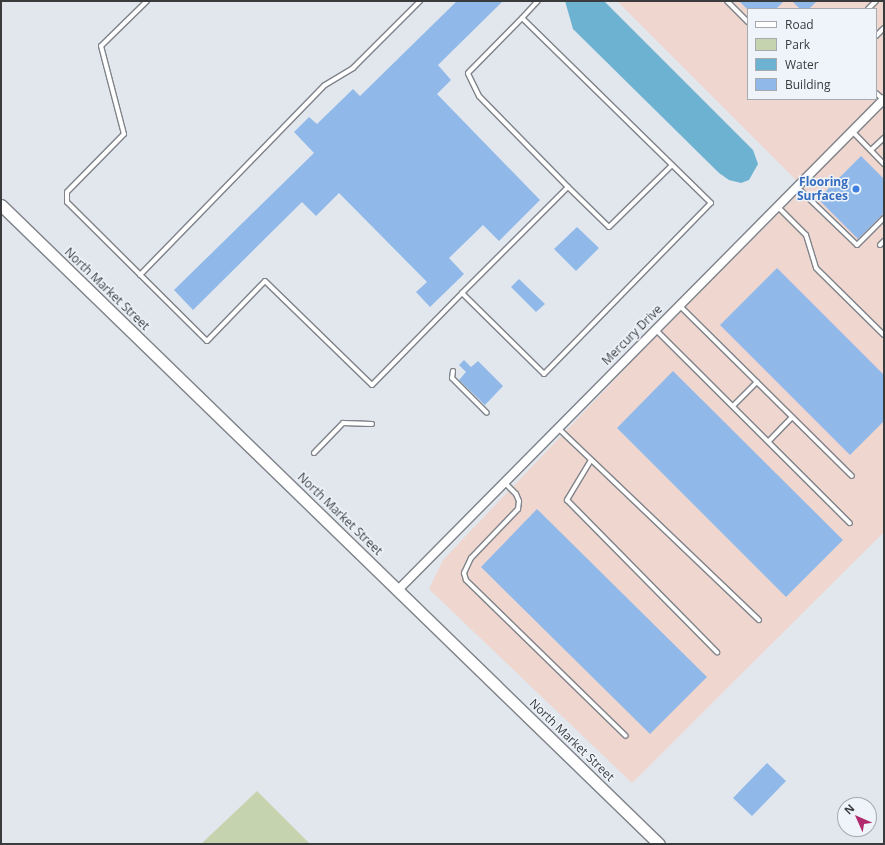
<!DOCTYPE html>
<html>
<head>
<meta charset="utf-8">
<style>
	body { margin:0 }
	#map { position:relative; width:885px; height:845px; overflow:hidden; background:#e1e7ed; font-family:"Open Sans",sans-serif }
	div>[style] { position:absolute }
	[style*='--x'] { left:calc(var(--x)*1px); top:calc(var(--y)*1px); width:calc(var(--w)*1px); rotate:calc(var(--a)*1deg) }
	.industrial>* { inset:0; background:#efd6cf }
	.green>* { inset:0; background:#c5d4af }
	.water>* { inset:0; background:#6eb2d2 }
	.building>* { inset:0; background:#90b9ea }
	.roads { filter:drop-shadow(1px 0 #7f8389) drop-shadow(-1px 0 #7f8389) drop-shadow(0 1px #7f8389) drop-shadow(0 -1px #7f8389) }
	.lane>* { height:4px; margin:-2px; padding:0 2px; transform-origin:2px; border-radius:2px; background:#fff }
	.street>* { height:8px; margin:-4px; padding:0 4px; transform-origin:4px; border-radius:4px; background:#fff }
	.secondary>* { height:11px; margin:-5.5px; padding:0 5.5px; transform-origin:5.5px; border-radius:5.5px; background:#fff }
	.dots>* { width:11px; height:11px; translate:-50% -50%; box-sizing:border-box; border:2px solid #eff4fa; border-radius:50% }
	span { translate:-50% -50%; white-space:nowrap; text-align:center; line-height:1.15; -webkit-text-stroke:3px #eff4fa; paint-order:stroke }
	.shop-label { font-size:12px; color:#366cbe; font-weight:700 }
	.right { translate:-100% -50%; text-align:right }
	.street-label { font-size:12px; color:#393b3d }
	.frame { position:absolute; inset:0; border:2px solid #393b3d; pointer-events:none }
	.legend { position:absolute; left:747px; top:8px; width:130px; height:92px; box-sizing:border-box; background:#eff4fa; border:1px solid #a6aaae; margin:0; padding:5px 7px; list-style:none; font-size:12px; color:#393b3d }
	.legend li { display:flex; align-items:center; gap:8px; height:20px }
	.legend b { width:20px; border:1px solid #a6aaae }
	.north { position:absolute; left:837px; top:797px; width:40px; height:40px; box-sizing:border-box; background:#eff4fa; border:1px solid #a6aaae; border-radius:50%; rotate:315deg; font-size:11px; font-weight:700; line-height:16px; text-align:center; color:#393b3d }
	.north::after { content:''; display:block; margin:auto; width:14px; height:18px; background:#b12a6d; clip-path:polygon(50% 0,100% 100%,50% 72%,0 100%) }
</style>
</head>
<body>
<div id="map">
	<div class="industrial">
		<div style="clip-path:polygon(evenodd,617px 1px,884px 1px,884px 532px,632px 783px,429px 589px,443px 560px,641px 352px,804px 188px,617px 1px,748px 9px,876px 9px,876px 99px,748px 99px,748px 9px)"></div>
	</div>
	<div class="green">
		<div style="clip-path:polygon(257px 791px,310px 844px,201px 844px)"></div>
	</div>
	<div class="water">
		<div style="clip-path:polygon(565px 1px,604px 1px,753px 150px,758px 164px,749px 180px,741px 183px,729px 180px,719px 173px,573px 29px)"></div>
	</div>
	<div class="building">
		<div style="clip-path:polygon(457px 1px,503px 1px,438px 65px,451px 80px,437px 94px,540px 200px,499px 241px,483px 225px,449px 258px,464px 274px,430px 307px,416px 292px,427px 282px,339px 193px,316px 216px,302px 202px,193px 310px,174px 290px,314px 153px,294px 132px,309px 117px,317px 124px,353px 89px,360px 96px)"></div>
		<div style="clip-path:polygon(739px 1px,784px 1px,776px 9px,747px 9px)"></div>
		<div style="clip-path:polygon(792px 1px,817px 1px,809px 9px,800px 9px)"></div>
		<div style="clip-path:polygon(861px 156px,884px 179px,884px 213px,858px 239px,818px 199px)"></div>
		<div style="clip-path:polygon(577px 227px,599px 248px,576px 271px,554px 249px)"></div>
		<div style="clip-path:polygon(777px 268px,884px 375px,884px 421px,850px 455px,720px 325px)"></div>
		<div style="clip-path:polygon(519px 279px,545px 304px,536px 312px,511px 287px)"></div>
		<div style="clip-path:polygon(464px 360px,471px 367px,478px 361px,503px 386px,485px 405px,459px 380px,466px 372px,459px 365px)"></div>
		<div style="clip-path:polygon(673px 371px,843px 540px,786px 597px,617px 428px)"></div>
		<div style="clip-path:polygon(537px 509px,707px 677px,650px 734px,481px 567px)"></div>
		<div style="clip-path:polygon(767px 763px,786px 781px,752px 816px,733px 798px)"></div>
	</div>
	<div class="roads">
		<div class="lane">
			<div style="--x:147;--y:1;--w:64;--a:135.6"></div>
			<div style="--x:101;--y:46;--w:91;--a:75.4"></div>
			<div style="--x:124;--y:134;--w:81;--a:134.5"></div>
			<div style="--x:67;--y:192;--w:10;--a:90"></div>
			<div style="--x:67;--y:202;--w:197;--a:44.8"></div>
			<div style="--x:207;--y:341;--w:83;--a:-46"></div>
			<div style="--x:265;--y:281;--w:149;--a:44.2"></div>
			<div style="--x:372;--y:385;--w:129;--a:-45.6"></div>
			<div style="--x:462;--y:293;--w:115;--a:44.6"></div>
			<div style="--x:544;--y:374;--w:239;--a:-45.7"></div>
			<div style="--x:711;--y:203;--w:264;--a:-135.6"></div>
			<div style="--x:522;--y:18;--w:23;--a:-47"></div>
			<div style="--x:727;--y:1;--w:30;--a:45"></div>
			<div style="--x:868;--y:9;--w:11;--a:-45"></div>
			<div style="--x:876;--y:36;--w:11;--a:-45"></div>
			<div style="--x:876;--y:93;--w:9;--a:41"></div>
			<div style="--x:852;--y:131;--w:46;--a:45.9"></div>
			<div style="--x:871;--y:150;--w:18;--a:-43"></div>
			<div style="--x:568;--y:187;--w:57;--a:44.3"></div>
			<div style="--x:609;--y:227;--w:88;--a:-44.5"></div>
			<div style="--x:797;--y:187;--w:83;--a:44"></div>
			<div style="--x:857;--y:245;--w:38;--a:-45"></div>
			<div style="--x:777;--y:206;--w:41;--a:45"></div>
			<div style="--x:806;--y:235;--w:34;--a:73"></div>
			<div style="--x:816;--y:268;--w:95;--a:44.6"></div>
			<div style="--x:880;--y:245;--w:6;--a:-45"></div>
			<div style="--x:140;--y:275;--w:265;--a:-45.8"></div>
			<div style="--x:325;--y:85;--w:33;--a:-31"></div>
			<div style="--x:353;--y:68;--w:95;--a:-45"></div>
			<div style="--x:462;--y:293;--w:150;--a:-45"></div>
			<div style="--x:568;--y:187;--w:127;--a:-134.4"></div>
			<div style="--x:479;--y:96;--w:25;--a:-116"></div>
			<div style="--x:468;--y:73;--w:77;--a:-45.5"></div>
			<div style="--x:679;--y:305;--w:243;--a:44.7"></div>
			<div style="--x:655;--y:329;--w:275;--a:44.9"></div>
			<div style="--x:453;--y:371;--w:7;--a:98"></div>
			<div style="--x:452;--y:378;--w:49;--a:45"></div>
			<div style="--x:733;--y:406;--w:34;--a:-45"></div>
			<div style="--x:558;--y:428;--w:278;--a:43.7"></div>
			<div style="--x:769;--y:441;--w:33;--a:-46"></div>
			<div style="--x:314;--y:453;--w:42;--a:-46"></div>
			<div style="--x:343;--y:423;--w:29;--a:2"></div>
			<div style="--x:591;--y:460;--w:47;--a:121"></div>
			<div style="--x:567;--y:500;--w:214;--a:45.4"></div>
			<div style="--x:504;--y:482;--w:17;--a:45"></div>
			<div style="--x:516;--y:494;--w:8;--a:67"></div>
			<div style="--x:519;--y:501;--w:8;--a:97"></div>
			<div style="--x:518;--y:509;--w:68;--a:133.8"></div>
			<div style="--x:471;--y:558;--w:17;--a:115"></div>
			<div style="--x:464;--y:573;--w:7;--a:74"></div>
			<div style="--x:466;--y:580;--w:223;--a:44.3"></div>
		</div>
		<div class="street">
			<div style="--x:399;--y:589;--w:689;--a:-45.29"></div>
		</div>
		<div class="secondary">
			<div style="--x:1;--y:205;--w:917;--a:44.16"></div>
		</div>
	</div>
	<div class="dots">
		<div style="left:856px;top:189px;background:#3f7fe0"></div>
	</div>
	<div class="shop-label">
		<span class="right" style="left:848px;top:189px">Flooring<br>Surfaces</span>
	</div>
	<div class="street-label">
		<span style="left:107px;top:289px;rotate:44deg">North Market Street</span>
		<span style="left:632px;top:335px;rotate:-45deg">Mercury Drive</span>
		<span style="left:340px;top:514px;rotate:44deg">North Market Street</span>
		<span style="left:572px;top:740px;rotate:44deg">North Market Street</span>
	</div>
	<div class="frame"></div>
	<ul class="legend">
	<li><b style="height:5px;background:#fff"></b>Road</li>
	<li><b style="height:11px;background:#c5d4af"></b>Park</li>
	<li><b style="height:11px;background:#6eb2d2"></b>Water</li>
	<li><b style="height:11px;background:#90b9ea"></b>Building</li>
	</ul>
	<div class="north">N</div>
</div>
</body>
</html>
